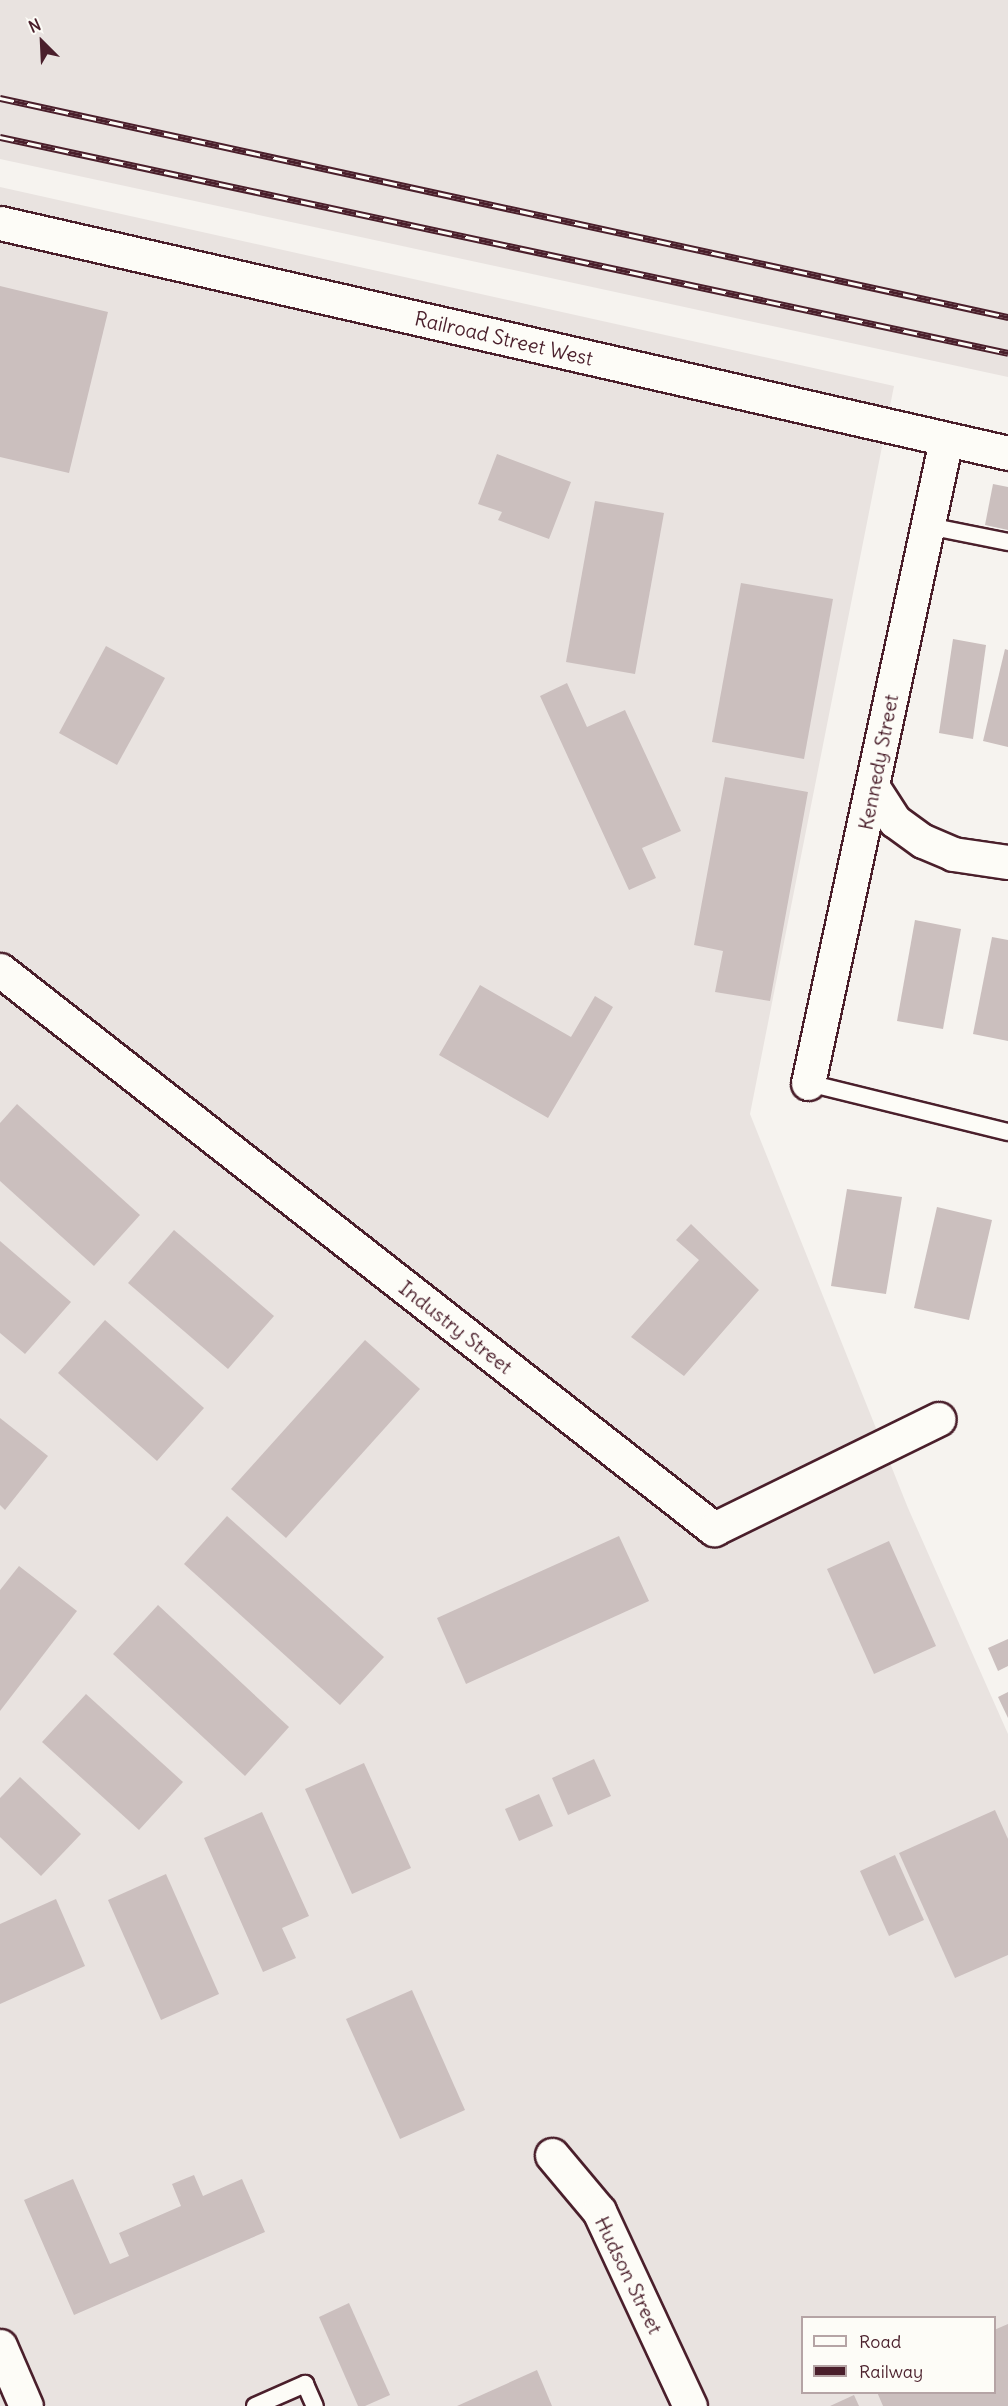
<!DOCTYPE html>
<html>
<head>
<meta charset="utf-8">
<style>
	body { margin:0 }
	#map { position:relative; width:1008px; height:2406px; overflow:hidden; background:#f6f3ef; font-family:Delius,sans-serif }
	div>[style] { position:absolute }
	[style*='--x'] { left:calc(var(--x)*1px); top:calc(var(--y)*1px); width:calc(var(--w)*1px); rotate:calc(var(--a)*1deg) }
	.built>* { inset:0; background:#e9e3e0 }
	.building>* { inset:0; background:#cbbfbe }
	.roads { filter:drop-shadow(2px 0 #4a1f2b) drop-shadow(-2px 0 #4a1f2b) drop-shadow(0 2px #4a1f2b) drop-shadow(0 -2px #4a1f2b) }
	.service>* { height:16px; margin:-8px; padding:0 8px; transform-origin:8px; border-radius:8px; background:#fdfcf7 }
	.minor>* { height:33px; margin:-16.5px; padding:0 16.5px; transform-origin:16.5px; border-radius:16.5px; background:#fdfcf7 }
	.tertiary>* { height:33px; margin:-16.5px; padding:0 16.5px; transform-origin:16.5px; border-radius:16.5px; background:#fdfcf7 }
	.rail>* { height:7px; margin-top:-3.5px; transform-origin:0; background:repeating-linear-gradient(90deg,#fdfcf7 0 14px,#4a1f2b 0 28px); box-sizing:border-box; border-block:2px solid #4a1f2b }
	span { translate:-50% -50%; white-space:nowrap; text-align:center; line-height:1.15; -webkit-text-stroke:4.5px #fdfcf7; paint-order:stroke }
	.street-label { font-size:20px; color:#4a1f2b }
	.legend { position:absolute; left:801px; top:2316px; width:195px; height:78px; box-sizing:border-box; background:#fdfcf7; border:2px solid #b5a4a5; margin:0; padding:8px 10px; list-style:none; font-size:18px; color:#4a1f2b }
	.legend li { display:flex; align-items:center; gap:12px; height:30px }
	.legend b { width:30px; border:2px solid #b5a4a5 }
	.north { position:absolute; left:12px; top:12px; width:60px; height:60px; -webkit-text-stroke:4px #fdfcf7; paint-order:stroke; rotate:336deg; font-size:16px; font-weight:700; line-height:24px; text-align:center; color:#4a1f2b }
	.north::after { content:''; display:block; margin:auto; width:21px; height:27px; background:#4a1f2b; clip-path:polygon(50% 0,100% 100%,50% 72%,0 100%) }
</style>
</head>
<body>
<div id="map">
	<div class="built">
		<div style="clip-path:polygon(0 0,1008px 0,1008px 377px,0 159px)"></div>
		<div style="clip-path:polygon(evenodd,0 187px,894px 386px,750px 1114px,908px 1508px,1008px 1734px,1008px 2406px,0 2406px,0 187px,802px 2318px,994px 2318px,994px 2392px,802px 2392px,802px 2318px)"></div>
	</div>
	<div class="building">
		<div style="clip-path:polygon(0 286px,108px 312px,69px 473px,0 457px)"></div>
		<div style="clip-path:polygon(497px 454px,571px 482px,549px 539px,498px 520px,502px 512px,478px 504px)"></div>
		<div style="clip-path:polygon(993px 484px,1008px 487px,1008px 530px,985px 525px)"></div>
		<div style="clip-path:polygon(595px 501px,664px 513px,635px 674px,566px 662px)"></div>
		<div style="clip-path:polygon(741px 583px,833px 599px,804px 759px,712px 742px)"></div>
		<div style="clip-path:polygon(953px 639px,986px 645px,973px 739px,939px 733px)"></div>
		<div style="clip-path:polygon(106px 646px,165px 678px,117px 765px,59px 733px)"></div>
		<div style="clip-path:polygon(1005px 649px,1008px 650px,1008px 747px,983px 741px)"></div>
		<div style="clip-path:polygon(567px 683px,587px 727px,625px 710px,681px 831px,642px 848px,656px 878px,629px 890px,540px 696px)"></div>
		<div style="clip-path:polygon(725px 777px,808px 792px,770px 1001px,715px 992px,723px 951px,694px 945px)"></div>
		<div style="clip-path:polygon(915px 920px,961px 929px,943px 1029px,897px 1021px)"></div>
		<div style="clip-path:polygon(992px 937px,1008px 940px,1008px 1041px,973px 1034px)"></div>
		<div style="clip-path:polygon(480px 985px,571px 1037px,595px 996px,613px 1007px,548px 1118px,439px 1055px)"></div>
		<div style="clip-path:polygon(17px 1104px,140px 1215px,94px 1266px,0 1181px,0 1123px)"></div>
		<div style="clip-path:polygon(847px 1189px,902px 1197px,886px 1294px,831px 1286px)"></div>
		<div style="clip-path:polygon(937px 1207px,992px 1220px,969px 1320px,914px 1308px)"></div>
		<div style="clip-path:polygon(691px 1224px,759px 1290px,684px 1376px,631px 1337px,699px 1260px,676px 1240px)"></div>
		<div style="clip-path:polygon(174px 1230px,274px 1316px,228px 1369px,128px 1283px)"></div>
		<div style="clip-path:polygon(0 1241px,71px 1302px,25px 1354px,0 1333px)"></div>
		<div style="clip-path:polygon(105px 1320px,204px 1408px,157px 1461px,58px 1373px)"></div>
		<div style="clip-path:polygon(365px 1340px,420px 1389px,286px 1538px,231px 1489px)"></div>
		<div style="clip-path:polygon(0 1418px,48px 1456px,5px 1510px,0 1505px)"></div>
		<div style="clip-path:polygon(227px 1516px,384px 1657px,340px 1705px,184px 1564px)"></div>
		<div style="clip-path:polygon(619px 1536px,649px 1601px,466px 1684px,437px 1618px)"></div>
		<div style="clip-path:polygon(889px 1541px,936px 1646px,874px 1674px,827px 1569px)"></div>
		<div style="clip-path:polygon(19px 1566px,77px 1611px,0 1711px,0 1590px)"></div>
		<div style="clip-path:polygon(158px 1605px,289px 1727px,245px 1776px,113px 1654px)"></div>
		<div style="clip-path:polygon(1008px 1639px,1008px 1666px,998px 1671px,988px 1648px)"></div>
		<div style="clip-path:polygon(1008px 1692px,1008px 1718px,998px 1697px)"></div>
		<div style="clip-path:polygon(86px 1694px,183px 1782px,139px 1830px,42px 1742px)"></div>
		<div style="clip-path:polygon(594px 1759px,611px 1796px,568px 1815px,552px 1778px)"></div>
		<div style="clip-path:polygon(364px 1763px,411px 1868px,352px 1894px,305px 1789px)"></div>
		<div style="clip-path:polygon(20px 1777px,81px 1834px,41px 1876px,0 1837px,0 1798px)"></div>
		<div style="clip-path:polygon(539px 1794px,553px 1826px,519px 1841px,505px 1809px)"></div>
		<div style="clip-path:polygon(995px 1810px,1008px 1839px,1008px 1955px,955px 1978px,899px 1853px)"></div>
		<div style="clip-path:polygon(262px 1812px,309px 1916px,282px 1928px,296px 1958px,263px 1972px,204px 1838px)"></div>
		<div style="clip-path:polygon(895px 1855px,924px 1920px,889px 1936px,860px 1871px)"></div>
		<div style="clip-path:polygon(166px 1874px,219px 1994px,161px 2020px,108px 1900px)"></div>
		<div style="clip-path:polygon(56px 1899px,85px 1966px,0 2004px,0 1924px)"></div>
		<div style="clip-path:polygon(412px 1990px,465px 2110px,400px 2139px,346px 2019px)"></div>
		<div style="clip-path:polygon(194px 2175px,203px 2196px,242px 2179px,265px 2232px,74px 2315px,24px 2200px,73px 2179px,110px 2264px,129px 2256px,119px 2233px,181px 2206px,172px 2184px)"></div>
		<div style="clip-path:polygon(349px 2303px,390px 2395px,365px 2406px,358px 2406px,319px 2317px)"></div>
		<div style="clip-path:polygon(1008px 2324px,1008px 2406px,883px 2406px,877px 2392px,994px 2392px,994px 2330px)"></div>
		<div style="clip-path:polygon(537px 2370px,552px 2406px,457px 2406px)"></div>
		<div style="clip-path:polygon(854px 2395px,859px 2406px,830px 2406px)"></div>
	</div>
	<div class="roads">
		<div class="service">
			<div style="--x:928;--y:526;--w:82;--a:11.3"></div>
			<div style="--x:808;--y:1083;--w:206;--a:13.8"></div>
			<div style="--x:255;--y:2406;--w:55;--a:-23.7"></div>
			<div style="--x:305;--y:2384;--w:24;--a:66"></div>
		</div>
		<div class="minor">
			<div style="--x:874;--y:789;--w:38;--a:57"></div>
			<div style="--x:895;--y:821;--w:34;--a:36"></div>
			<div style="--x:923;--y:841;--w:33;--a:23"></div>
			<div style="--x:953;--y:854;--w:56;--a:8.3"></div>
			<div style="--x:0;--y:970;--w:907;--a:38.06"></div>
			<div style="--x:714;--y:1529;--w:250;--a:-26.1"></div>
			<div style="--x:808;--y:1083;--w:658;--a:-77.89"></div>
			<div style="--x:552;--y:2155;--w:73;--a:50"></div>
			<div style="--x:599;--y:2211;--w:215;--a:65"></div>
			<div style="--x:0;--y:2346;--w:65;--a:66.6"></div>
		</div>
		<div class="tertiary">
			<div style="--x:0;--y:223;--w:1034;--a:12.85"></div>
		</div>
	</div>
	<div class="rail">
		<div style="--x:0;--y:98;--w:1032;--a:12.26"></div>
		<div style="--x:0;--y:137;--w:1031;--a:12.09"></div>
	</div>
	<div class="street-label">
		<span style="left:504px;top:338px;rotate:13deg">Railroad Street West</span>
		<span style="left:878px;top:762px;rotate:-79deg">Kennedy Street</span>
		<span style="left:456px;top:1327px;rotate:38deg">Industry Street</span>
		<span style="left:629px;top:2275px;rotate:64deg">Hudson Street</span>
	</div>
	<ul class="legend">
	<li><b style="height:8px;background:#fdfcf7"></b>Road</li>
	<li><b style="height:8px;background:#4a1f2b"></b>Railway</li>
	</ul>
	<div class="north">N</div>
</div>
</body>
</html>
